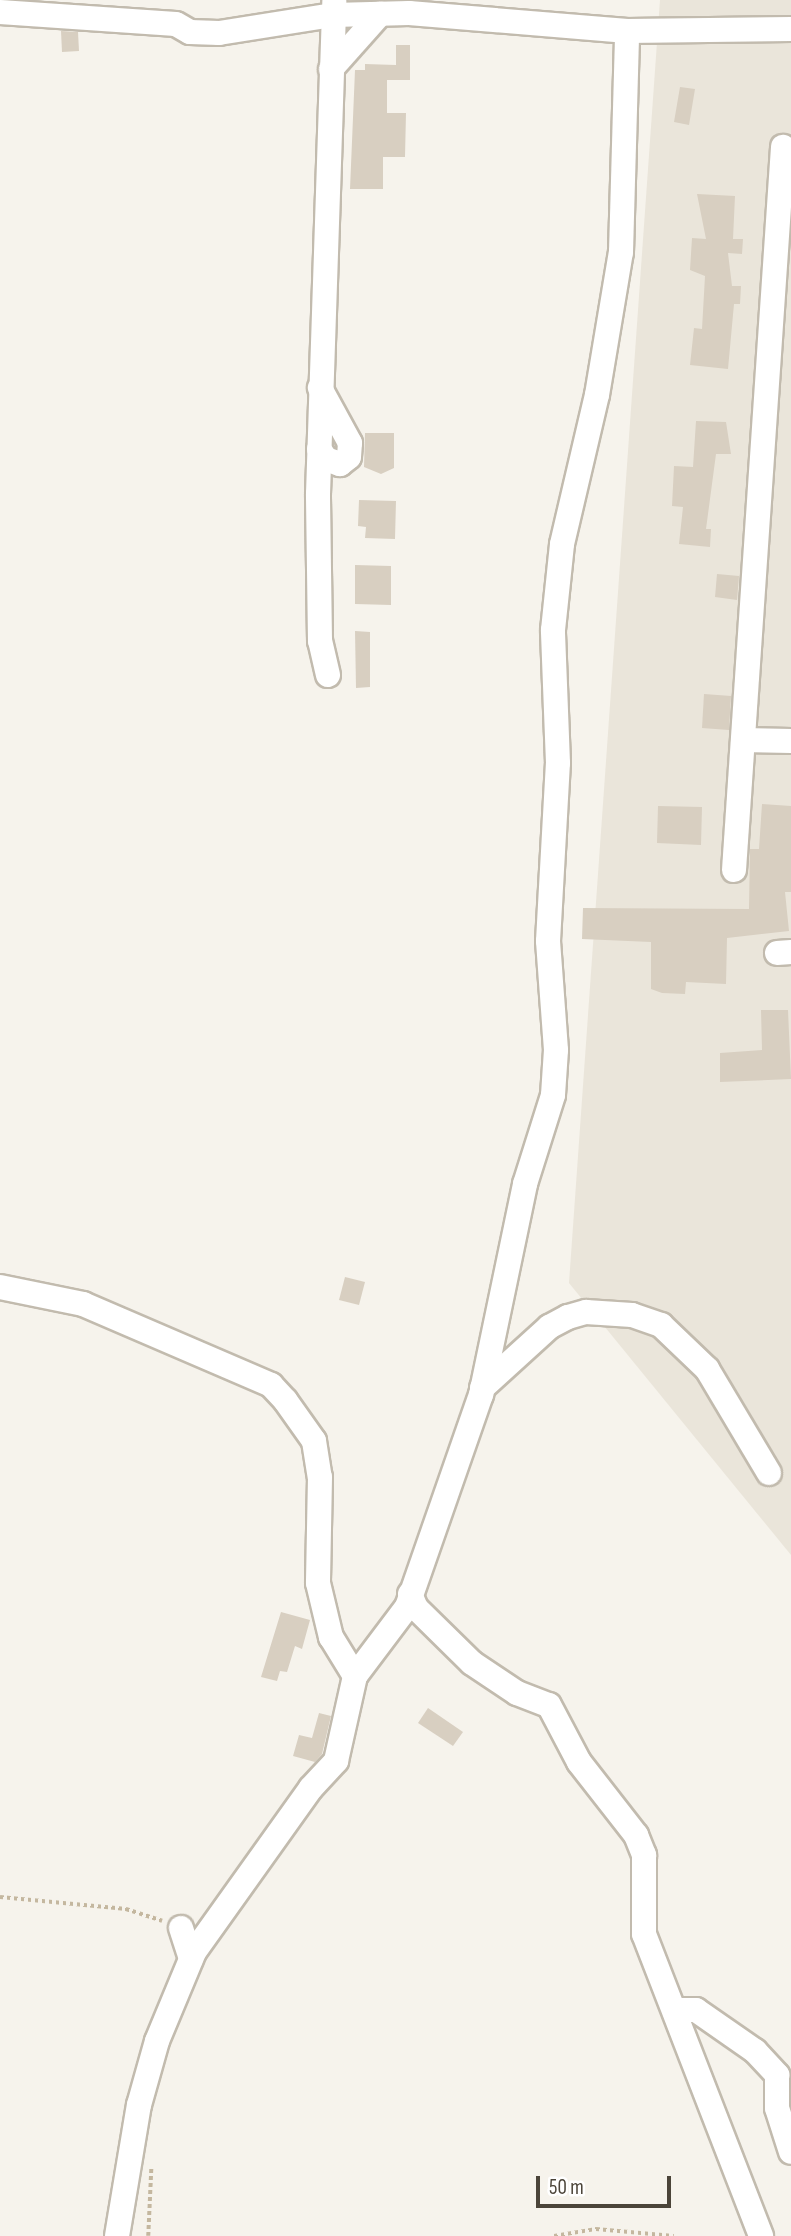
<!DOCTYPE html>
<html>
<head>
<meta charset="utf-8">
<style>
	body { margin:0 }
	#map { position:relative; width:791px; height:2236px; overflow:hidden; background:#f6f3ec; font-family:"Sofia Sans Condensed",sans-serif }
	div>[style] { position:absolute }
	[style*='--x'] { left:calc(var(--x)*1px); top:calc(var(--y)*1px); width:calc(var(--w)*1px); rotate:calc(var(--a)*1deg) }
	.residential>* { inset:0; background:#eae5da }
	.building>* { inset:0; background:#d8cfc1 }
	.path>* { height:3.5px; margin-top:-1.75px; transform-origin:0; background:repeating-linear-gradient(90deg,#c4b79f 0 3.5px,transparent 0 7px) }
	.roads { filter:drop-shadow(2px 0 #c2bbae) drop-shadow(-2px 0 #c2bbae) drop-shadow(0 2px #c2bbae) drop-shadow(0 -2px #c2bbae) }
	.minor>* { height:24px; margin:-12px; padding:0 12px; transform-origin:12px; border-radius:12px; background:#fff }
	span { translate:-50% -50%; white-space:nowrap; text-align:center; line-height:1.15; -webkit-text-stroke:5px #fff; paint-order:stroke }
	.scale { position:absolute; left:536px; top:2176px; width:135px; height:32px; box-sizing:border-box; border:4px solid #4b4439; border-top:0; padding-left:9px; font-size:21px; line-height:24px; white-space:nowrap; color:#4b4439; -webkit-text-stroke:5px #fff; paint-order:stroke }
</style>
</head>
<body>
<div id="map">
	<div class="residential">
		<div style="clip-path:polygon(660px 0,791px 0,791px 1555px,569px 1283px)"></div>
	</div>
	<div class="building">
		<div style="clip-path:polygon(61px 31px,78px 32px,79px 51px,62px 52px)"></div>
		<div style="clip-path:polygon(396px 45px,410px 45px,410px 80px,387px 80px,387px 113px,406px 113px,405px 157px,383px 157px,383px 189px,350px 189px,355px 70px,365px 70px,365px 64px,396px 65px)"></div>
		<div style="clip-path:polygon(680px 87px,695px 89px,689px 125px,674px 122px)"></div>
		<div style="clip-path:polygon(697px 194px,735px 196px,733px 239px,743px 239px,742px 254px,728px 253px,732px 286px,741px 286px,740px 304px,734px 304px,728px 369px,690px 365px,694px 328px,702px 329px,705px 276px,690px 270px,692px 238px,706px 239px)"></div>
		<div style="clip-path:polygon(696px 421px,726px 422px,731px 454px,716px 454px,706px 529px,711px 529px,710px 547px,679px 544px,683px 507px,672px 506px,674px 466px,693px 467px)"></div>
		<div style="clip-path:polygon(365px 433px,394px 433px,394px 468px,381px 474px,364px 467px)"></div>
		<div style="clip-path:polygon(359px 500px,396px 501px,395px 539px,365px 538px,366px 527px,358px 526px)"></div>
		<div style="clip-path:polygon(355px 565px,391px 566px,391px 605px,355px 604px)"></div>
		<div style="clip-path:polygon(717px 574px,739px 576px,737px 600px,715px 597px)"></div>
		<div style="clip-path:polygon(355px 631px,370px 632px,370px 687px,356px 688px)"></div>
		<div style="clip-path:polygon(704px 694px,731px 696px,729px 730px,702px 728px)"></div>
		<div style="clip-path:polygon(762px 804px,791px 806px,791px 892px,785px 892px,789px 931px,727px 938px,726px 984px,686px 982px,685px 994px,662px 993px,651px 989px,651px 942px,582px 939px,583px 908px,749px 909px,750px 849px,759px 849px)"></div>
		<div style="clip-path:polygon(658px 806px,702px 807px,701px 845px,657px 843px)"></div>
		<div style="clip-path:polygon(761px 1010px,788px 1010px,791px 1079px,720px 1082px,720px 1053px,762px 1050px)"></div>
		<div style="clip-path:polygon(345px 1277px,365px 1282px,359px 1305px,339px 1300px)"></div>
		<div style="clip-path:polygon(281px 1612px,310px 1620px,302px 1649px,295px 1646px,287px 1672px,280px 1671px,277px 1681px,261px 1677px)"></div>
		<div style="clip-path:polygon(428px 1708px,463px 1732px,453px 1746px,418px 1723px)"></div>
		<div style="clip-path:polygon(319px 1713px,331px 1716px,322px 1754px,315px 1762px,293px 1756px,299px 1735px,312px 1738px)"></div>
	</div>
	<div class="path">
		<div style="--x:0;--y:1897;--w:127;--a:5.4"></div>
		<div style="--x:126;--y:1909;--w:38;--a:18"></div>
		<div style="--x:148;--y:2236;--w:67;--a:-87.4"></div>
		<div style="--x:554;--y:2236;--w:43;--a:-9.5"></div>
		<div style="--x:596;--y:2229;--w:78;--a:5.1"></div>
	</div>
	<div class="roads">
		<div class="minor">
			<div style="--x:0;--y:12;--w:176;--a:3.9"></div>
			<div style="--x:176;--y:24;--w:16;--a:30"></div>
			<div style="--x:190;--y:32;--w:29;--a:2"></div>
			<div style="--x:219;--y:33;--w:115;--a:-9"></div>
			<div style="--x:333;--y:15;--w:76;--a:-1.5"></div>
			<div style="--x:409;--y:13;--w:219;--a:4.7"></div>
			<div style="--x:627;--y:31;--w:164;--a:-0.7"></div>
			<div style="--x:331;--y:69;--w:74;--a:-48.3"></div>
			<div style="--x:319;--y:449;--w:12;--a:55"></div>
			<div style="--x:326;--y:459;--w:15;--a:20"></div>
			<div style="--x:340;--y:464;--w:11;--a:-38"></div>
			<div style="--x:349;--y:457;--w:14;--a:-86"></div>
			<div style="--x:350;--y:443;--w:63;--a:-118.6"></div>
			<div style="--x:328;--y:675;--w:35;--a:-103"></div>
			<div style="--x:320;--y:641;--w:147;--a:-90.8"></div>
			<div style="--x:318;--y:494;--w:493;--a:-88.1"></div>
			<div style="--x:743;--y:740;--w:48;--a:1.2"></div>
			<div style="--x:734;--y:870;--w:725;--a:-86.12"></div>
			<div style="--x:777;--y:953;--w:14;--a:-4"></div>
			<div style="--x:0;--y:1287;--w:85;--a:11.6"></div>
			<div style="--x:83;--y:1304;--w:205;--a:23.3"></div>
			<div style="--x:271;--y:1385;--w:21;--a:47"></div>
			<div style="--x:285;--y:1400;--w:50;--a:54.7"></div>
			<div style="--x:314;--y:1441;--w:36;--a:81"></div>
			<div style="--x:320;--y:1477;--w:106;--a:91.1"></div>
			<div style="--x:318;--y:1583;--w:56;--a:76.5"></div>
			<div style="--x:331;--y:1637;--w:46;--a:58.4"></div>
			<div style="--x:482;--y:1388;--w:91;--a:-42.3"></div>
			<div style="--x:549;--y:1327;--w:21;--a:-28"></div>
			<div style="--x:568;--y:1317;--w:19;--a:-16"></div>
			<div style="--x:586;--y:1312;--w:46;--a:3.7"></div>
			<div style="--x:632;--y:1315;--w:31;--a:19"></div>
			<div style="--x:661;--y:1325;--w:64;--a:43.7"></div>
			<div style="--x:707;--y:1369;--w:121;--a:59.2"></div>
			<div style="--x:410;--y:1594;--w:15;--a:67"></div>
			<div style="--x:416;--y:1608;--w:78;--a:44.5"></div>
			<div style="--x:472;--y:1663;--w:54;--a:33.7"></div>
			<div style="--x:517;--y:1693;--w:34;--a:21"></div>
			<div style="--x:549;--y:1705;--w:64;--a:62.2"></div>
			<div style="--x:579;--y:1762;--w:93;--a:52"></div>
			<div style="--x:636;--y:1835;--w:22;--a:68"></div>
			<div style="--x:644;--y:1855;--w:79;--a:90"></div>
			<div style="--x:644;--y:1934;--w:324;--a:68.8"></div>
			<div style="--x:181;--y:1928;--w:32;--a:72"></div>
			<div style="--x:676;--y:2010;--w:20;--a:0"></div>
			<div style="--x:696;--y:2010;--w:72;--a:34.8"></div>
			<div style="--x:755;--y:2051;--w:33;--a:47"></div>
			<div style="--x:777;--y:2075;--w:33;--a:90"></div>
			<div style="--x:777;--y:2108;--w:46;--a:72.3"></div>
			<div style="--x:117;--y:2236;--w:133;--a:-80.5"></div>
			<div style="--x:139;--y:2105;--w:66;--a:-74.3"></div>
			<div style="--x:157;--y:2041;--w:96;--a:-67.4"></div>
			<div style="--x:194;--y:1952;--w:201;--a:-54.5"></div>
			<div style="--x:311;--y:1788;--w:37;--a:-47"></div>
			<div style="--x:336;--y:1761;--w:87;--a:-77.4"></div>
			<div style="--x:355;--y:1676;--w:86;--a:-53"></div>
			<div style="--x:407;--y:1607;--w:225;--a:-70.8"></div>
			<div style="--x:481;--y:1395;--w:216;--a:-78.2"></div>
			<div style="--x:525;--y:1184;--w:93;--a:-72.5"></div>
			<div style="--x:553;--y:1095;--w:45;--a:-86.2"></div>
			<div style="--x:556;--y:1050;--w:109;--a:-94.2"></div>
			<div style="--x:548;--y:941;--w:178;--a:-86.8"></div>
			<div style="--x:558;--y:763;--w:133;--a:-92.2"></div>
			<div style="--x:553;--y:630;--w:86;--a:-84"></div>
			<div style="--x:562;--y:544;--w:153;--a:-76.8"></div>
			<div style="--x:597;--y:395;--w:145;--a:-80.5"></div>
			<div style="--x:621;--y:252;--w:221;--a:-88.4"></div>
		</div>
	</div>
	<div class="scale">50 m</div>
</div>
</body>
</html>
